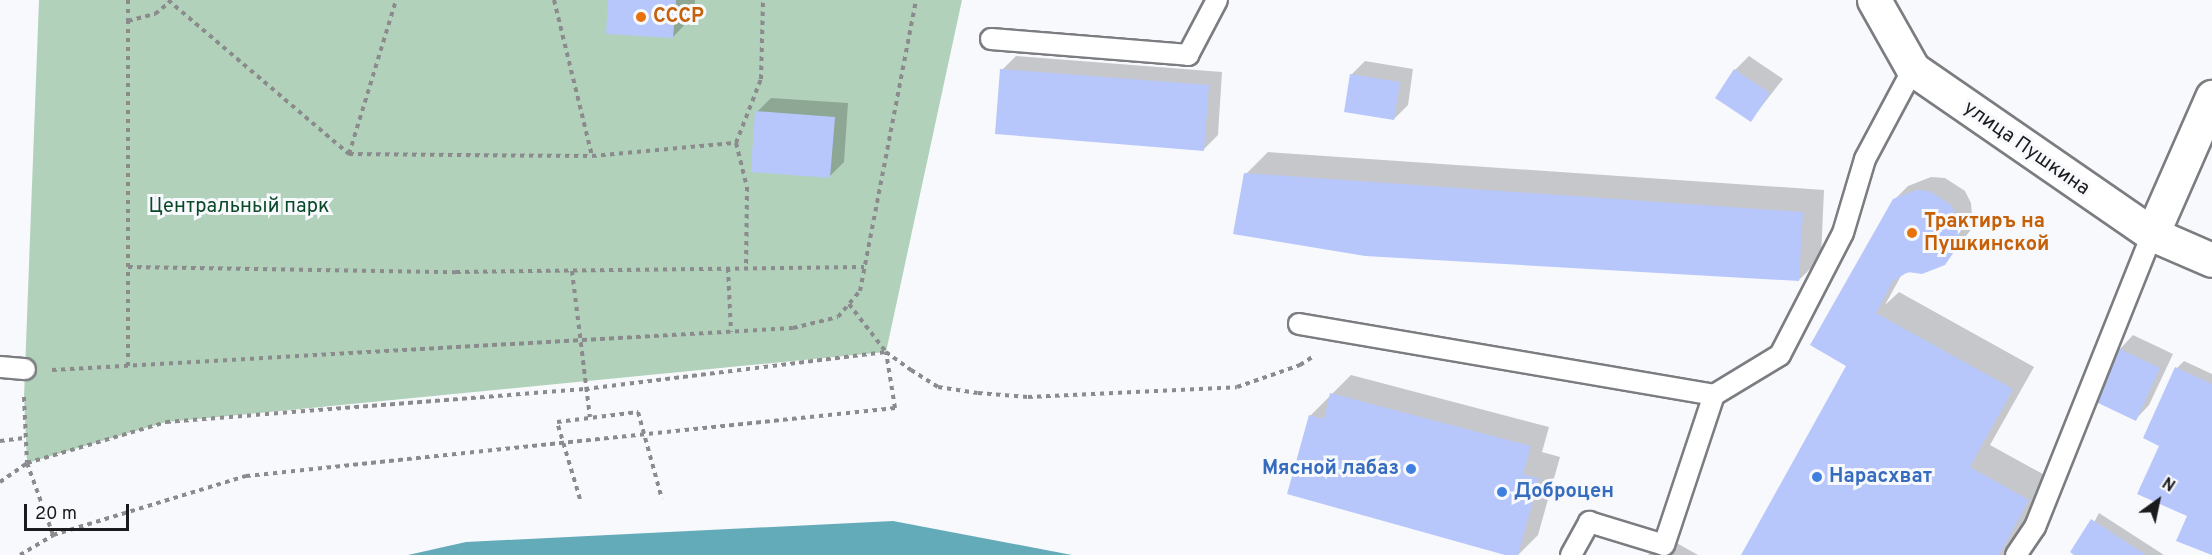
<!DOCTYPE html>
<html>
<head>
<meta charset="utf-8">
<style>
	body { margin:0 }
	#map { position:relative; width:2212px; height:555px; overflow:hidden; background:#f8f9fd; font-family:Overpass,sans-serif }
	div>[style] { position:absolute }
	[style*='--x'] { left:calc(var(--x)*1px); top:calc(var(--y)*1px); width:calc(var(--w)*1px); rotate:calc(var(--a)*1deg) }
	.green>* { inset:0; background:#b1d1ba }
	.water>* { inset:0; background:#64abba }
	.shadow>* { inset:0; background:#0003 }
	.building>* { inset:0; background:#b8c7fb }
	.path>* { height:4px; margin-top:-2px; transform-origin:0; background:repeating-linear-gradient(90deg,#8b8b8e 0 4.5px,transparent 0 9px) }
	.roads { filter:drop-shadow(2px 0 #7b7d80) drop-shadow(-2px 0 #7b7d80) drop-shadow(0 2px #7b7d80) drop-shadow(0 -2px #7b7d80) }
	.lane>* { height:20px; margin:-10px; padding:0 10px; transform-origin:10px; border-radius:10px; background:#fff }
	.street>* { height:33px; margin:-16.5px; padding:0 16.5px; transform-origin:16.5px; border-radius:16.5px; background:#fff }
	.dots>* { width:16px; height:16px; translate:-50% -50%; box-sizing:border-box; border:3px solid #f8f9fd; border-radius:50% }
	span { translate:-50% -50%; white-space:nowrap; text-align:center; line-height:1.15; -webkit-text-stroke:6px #f8f9fd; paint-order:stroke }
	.food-label { font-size:20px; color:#c56008; font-weight:700 }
	.left { translate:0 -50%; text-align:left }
	.street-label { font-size:20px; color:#1b1b1d }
	.park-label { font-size:20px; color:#094928 }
	.shop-label { font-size:20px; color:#366cbe; font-weight:700 }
	.right { translate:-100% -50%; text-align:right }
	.north { position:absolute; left:2128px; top:471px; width:60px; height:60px; -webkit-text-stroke:4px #f8f9fd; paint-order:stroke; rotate:33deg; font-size:16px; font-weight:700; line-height:24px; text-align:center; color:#1b1b1d }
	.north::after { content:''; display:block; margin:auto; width:21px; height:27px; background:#1b1b1d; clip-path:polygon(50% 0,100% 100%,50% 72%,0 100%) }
	.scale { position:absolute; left:24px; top:504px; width:105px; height:27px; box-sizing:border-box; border:3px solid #1b1b1d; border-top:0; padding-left:8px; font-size:18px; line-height:21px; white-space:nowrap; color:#1b1b1d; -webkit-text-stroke:4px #f8f9fd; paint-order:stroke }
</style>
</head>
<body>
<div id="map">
	<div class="green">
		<div style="clip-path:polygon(39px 0,962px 0,886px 352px,166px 422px,27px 463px,24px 397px)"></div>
	</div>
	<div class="water">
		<div style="clip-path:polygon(893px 521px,1072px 555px,408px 555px,466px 542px)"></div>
	</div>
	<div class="shadow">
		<div style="clip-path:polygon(610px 0,695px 0,694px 15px,673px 37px)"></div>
		<div style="clip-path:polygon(1016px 56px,1222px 72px,1218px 135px,1204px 149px,1002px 70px)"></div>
		<div style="clip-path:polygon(1749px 56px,1783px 79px,1751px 120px,1735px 70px)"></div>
		<div style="clip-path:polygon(1365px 61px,1413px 69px,1408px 105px,1394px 119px,1351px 75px)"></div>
		<div style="clip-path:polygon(771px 98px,848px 103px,844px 162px,830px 176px,757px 112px)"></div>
		<div style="clip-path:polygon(1268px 152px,1824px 190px,1821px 258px,1799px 280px,1246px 174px)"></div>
		<div style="clip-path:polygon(1931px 177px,1945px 178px,1965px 191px,1971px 203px,1973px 227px,1944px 264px,1902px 274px,1885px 305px,1899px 292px,2034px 367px,1990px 445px,2050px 478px,2007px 555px,1743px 555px,1848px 365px,1894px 200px,1908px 186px)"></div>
		<div style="clip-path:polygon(2133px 335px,2173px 354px,2149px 405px,2136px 419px,2120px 349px)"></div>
		<div style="clip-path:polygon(2184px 361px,2212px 374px,2212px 555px,2178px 540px,2189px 515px,2160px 447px,2177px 368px)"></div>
		<div style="clip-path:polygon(1351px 375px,1549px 427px,1542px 452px,1560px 457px,1538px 535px,1518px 555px,1511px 555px,1310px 416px)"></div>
		<div style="clip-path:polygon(2099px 513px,2164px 555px,2077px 555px)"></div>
		<div style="clip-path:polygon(1666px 537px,1698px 555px,1648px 555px)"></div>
	</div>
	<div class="building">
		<div style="clip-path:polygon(608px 0,676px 0,673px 38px,606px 34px)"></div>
		<div style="clip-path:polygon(1000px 69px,1209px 85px,1204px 151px,995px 134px)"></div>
		<div style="clip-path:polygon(1734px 69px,1770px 93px,1751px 122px,1715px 98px)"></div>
		<div style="clip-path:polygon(1350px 74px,1400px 82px,1394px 120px,1344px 112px)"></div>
		<div style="clip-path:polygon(755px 111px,835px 117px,830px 178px,751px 172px)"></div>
		<div style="clip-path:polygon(1244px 173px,1803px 212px,1799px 281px,1365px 256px,1233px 234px)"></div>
		<div style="clip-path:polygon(1916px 190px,1930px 191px,1951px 205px,1958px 218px,1960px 243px,1945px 265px,1922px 274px,1908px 272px,1893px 281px,1876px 313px,2013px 389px,1970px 467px,2029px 500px,1999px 555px,1741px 555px,1846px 366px,1810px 345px,1893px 199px)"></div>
		<div style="clip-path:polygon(2118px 348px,2160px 368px,2136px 421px,2094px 401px)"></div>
		<div style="clip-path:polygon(2175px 367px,2212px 384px,2212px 555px,2176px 541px,2187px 516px,2137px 494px,2159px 446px,2143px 438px)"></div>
		<div style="clip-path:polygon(1330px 393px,1531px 446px,1523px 474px,1539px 479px,1518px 555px,1505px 555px,1287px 494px,1309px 415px,1324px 419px)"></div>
		<div style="clip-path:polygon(2091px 519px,2146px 555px,2074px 555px,2070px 552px)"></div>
	</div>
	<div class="path">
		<div style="--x:128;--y:0;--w:21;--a:90"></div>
		<div style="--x:168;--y:0;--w:238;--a:40.4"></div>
		<div style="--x:349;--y:154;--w:243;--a:0.5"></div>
		<div style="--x:592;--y:156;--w:145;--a:-5.2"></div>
		<div style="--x:736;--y:143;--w:69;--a:-68.7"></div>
		<div style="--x:761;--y:79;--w:79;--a:-88.5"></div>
		<div style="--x:554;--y:0;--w:161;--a:76.3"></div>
		<div style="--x:736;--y:143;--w:45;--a:76"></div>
		<div style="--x:747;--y:187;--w:81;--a:90.7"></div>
		<div style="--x:349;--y:154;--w:161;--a:-73"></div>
		<div style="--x:128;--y:267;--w:328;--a:0.9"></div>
		<div style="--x:456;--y:272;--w:408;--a:-0.7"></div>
		<div style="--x:728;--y:268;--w:64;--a:87.3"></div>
		<div style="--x:572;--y:271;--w:147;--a:83"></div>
		<div style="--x:849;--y:304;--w:61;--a:52.4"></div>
		<div style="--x:886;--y:352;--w:31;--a:36"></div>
		<div style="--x:911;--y:370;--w:32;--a:32"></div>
		<div style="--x:938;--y:387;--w:40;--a:8.5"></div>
		<div style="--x:978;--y:393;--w:50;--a:4.6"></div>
		<div style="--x:1028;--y:397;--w:209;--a:-2.7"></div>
		<div style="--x:1237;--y:387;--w:67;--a:-19.2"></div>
		<div style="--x:1300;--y:365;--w:17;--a:-33"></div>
		<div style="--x:128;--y:366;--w:345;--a:-90"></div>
		<div style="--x:128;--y:21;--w:28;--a:-15"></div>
		<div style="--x:155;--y:14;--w:19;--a:-39"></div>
		<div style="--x:52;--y:370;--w:742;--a:-3.24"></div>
		<div style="--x:793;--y:328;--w:46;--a:-13.7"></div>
		<div style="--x:838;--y:317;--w:34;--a:-50"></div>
		<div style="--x:860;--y:291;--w:296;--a:-79.1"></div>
		<div style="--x:24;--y:397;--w:66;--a:87.4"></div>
		<div style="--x:27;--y:463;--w:77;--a:70.1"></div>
		<div style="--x:0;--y:441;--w:26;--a:-7"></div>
		<div style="--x:0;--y:482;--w:33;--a:-35"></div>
		<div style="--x:27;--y:463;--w:145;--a:-16.4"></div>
		<div style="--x:166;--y:422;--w:420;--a:-4.5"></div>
		<div style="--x:585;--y:389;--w:303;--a:-7"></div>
		<div style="--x:580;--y:499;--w:80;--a:-106.6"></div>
		<div style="--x:557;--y:422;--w:82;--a:-7"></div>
		<div style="--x:638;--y:412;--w:90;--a:74.6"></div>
		<div style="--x:20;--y:555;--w:39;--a:-31"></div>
		<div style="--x:53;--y:535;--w:202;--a:-17"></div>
		<div style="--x:246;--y:476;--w:653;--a:-5.98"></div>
		<div style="--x:895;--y:408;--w:57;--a:-99.1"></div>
	</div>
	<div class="roads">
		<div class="lane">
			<div style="--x:991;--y:39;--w:198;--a:4.6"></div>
			<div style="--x:1188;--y:55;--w:62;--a:-62.2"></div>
			<div style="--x:1299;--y:324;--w:421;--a:9.7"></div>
			<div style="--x:1714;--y:395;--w:77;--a:-31.2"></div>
			<div style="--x:1780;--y:355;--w:137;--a:-62.7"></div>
			<div style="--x:1843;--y:233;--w:77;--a:-73.4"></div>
			<div style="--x:1865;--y:159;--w:102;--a:-61.9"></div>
			<div style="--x:0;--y:367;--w:25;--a:5"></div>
			<div style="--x:1571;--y:555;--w:38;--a:-61"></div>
			<div style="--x:1589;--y:522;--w:78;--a:17"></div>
			<div style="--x:1664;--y:545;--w:158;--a:-71.6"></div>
			<div style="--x:2016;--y:555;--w:34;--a:-56"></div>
			<div style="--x:2035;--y:527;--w:315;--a:-68.2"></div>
		</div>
		<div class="street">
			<div style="--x:1874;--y:0;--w:79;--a:60.5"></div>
			<div style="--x:1913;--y:69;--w:290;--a:34.6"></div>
			<div style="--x:2152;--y:234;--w:65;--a:23.4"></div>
			<div style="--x:2152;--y:234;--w:150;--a:-66.3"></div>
		</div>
	</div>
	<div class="dots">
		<div style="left:641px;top:17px;background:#e8710a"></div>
		<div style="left:1912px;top:233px;background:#e8710a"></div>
		<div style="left:1411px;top:469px;background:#3f7fe0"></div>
		<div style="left:1817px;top:477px;background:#3f7fe0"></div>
		<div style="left:1502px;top:492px;background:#3f7fe0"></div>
	</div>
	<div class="food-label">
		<span class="left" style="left:653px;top:17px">СССР</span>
		<span class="left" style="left:1924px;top:234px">Трактиръ на<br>Пушкинской</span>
	</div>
	<div class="street-label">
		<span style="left:2026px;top:149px;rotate:35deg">улица Пушкина</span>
	</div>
	<div class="park-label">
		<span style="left:239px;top:207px">Центральный парк</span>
	</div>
	<div class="shop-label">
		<span class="right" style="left:1399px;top:469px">Мясной лабаз</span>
		<span class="left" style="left:1829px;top:477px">Нарасхват</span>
		<span class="left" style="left:1514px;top:492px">Доброцен</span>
	</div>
	<div class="north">N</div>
	<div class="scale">20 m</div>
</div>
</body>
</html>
